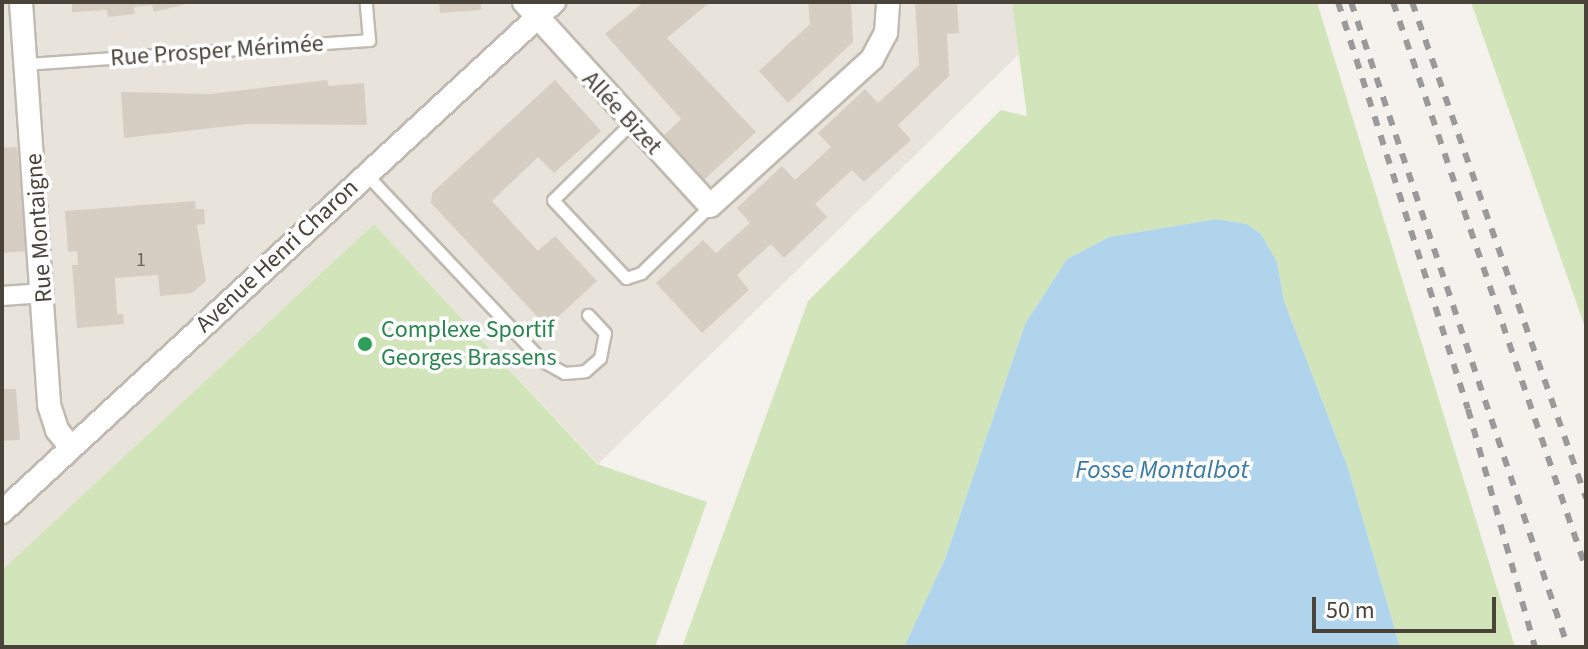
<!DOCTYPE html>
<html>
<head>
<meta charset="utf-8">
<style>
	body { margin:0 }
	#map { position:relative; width:1588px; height:649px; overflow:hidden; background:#f5f2ed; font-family:"Source Sans 3",sans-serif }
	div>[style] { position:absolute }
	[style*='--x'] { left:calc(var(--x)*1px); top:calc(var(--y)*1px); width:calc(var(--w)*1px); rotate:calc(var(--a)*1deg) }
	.residential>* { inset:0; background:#e8e4db }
	.green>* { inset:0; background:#d2e5ba }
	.water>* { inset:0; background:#afd4eb }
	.building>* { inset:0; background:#d6cec3 }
	.roads { filter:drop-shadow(2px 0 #c0bab0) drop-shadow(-2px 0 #c0bab0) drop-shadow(0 2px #c0bab0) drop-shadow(0 -2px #c0bab0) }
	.service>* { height:11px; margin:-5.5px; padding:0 5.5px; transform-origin:5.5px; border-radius:5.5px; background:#fff }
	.pedestrian>* { height:18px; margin:-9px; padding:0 9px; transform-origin:9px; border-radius:9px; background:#fff }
	.minor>* { height:22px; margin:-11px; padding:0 11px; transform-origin:11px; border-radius:11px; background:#fff }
	.rail>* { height:6px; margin-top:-3px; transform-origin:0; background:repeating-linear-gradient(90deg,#9a9a9a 0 10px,transparent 0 20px) }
	.dots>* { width:22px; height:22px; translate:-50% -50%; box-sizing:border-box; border:4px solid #fff; border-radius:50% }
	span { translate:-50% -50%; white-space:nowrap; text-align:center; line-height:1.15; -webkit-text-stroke:7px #fff; paint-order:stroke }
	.number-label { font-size:20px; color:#6c665c }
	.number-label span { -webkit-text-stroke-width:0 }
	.street-label { font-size:24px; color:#49433a }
	.leisure-label { font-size:24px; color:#27864d }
	.left { translate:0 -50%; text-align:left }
	.water-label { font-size:26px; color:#3a7aa5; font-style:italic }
	.frame { position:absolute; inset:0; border:4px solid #49433a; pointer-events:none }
	.scale { position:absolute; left:1312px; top:597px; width:184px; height:36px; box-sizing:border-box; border:4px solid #49433a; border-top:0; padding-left:10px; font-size:24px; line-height:28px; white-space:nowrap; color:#49433a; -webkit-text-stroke:6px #fff; paint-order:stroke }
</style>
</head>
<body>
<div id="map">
	<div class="residential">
		<div style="clip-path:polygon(2px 2px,1012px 2px,1019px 54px,598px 464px,374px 224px,2px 570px)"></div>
	</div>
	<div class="green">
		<div style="clip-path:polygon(1012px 2px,1317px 2px,1515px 647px,1400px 647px,1348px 468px,1284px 301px,1277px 262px,1261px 234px,1247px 224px,1216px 219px,1109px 237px,1067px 259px,1025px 324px,945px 559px,904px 647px,682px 647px,808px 301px,1001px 110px,1027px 116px)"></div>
		<div style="clip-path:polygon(1471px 2px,1586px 2px,1586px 330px)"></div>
		<div style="clip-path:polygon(374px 224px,597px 464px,707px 502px,655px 647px,2px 647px,2px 570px)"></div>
	</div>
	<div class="water">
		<div style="clip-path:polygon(1216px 219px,1247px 224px,1261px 234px,1277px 262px,1284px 301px,1348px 468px,1400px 647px,904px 647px,945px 559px,1025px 324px,1067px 259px,1109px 237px)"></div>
	</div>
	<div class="building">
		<div style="clip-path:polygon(72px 2px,186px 2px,186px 4px,154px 12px,152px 5px,134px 7px,135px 14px,108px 17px,107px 10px,72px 12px)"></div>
		<div style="clip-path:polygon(439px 2px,481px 2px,481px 10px,440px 13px)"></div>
		<div style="clip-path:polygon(644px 2px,710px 2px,667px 38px,756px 132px,704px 180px,664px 135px,681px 119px,605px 34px)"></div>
		<div style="clip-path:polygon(808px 2px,851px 2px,853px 42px,788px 103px,759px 71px,810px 24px)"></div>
		<div style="clip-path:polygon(915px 2px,957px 2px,959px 33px,947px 34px,949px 76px,898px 125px,911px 140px,864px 182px,852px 170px,815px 204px,827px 217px,784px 258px,771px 244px,737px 275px,749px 290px,702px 333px,656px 283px,703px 240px,716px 253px,750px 223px,737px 208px,782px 166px,795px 180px,831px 147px,818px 133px,865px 89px,878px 103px,919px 65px)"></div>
		<div style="clip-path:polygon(327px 80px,329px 86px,364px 83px,367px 125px,248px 124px,124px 138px,121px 92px,210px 94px)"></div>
		<div style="clip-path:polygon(555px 80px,601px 131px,554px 173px,538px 157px,492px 201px,538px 251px,555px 236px,597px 281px,547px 327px,431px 203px,432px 193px)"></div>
		<div style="clip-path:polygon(17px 147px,29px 251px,2px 253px,2px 148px)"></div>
		<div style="clip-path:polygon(195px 201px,196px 209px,204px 209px,205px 224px,197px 225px,206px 281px,192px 293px,160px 296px,158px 275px,115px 278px,117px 314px,123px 314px,124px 324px,77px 328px,72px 265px,78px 265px,77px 251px,68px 252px,65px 211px)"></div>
		<div style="clip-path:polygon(2px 389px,16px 389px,20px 440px,2px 441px)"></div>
	</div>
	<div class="roads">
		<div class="service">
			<div style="--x:26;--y:64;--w:344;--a:-4"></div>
			<div style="--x:369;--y:40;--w:38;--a:-95"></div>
			<div style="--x:630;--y:124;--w:108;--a:135.4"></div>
			<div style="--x:553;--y:200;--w:107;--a:46.9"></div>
			<div style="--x:626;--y:278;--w:16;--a:-18"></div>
			<div style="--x:641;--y:273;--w:96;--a:-44.2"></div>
			<div style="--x:366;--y:174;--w:255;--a:46.7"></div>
			<div style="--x:541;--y:360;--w:26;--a:29"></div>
			<div style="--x:564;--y:373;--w:21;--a:-5"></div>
			<div style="--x:585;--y:371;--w:20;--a:-41"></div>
			<div style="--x:600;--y:358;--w:25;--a:-79"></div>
			<div style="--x:605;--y:333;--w:25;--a:-133"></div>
		</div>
		<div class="pedestrian">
			<div style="--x:2;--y:296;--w:42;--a:-4.1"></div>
		</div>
		<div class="minor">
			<div style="--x:21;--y:2;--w:404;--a:86"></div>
			<div style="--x:49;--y:405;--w:26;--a:72"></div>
			<div style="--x:57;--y:430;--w:22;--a:51"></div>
			<div style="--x:524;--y:2;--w:276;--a:47.6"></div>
			<div style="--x:710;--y:206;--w:219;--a:-42.2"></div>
			<div style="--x:872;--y:59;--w:30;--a:-62"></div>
			<div style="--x:886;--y:33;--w:31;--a:-86"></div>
			<div style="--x:2;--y:512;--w:752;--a:-42.74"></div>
		</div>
	</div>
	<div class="rail">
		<div style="--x:1338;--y:2;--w:427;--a:72.3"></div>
		<div style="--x:1468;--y:409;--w:247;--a:74.3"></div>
		<div style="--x:1351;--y:2;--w:681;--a:71.41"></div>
		<div style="--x:1393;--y:2;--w:599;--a:71.2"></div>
		<div style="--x:1412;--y:2;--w:526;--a:70.67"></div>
	</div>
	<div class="dots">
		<div style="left:365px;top:344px;background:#2e9e5b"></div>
	</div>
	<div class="number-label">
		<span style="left:141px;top:260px">1</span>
	</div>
	<div class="street-label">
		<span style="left:217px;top:51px;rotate:-4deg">Rue Prosper Mérimée</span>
		<span style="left:622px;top:113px;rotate:47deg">Allée Bizet</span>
		<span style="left:39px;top:228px;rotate:-94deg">Rue Montaigne</span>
		<span style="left:277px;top:256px;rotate:-43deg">Avenue Henri Charon</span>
	</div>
	<div class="leisure-label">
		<span class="left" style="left:381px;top:344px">Complexe Sportif<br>Georges Brassens</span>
	</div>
	<div class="water-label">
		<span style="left:1162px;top:470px">Fosse Montalbot</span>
	</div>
	<div class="frame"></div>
	<div class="scale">50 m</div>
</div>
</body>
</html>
